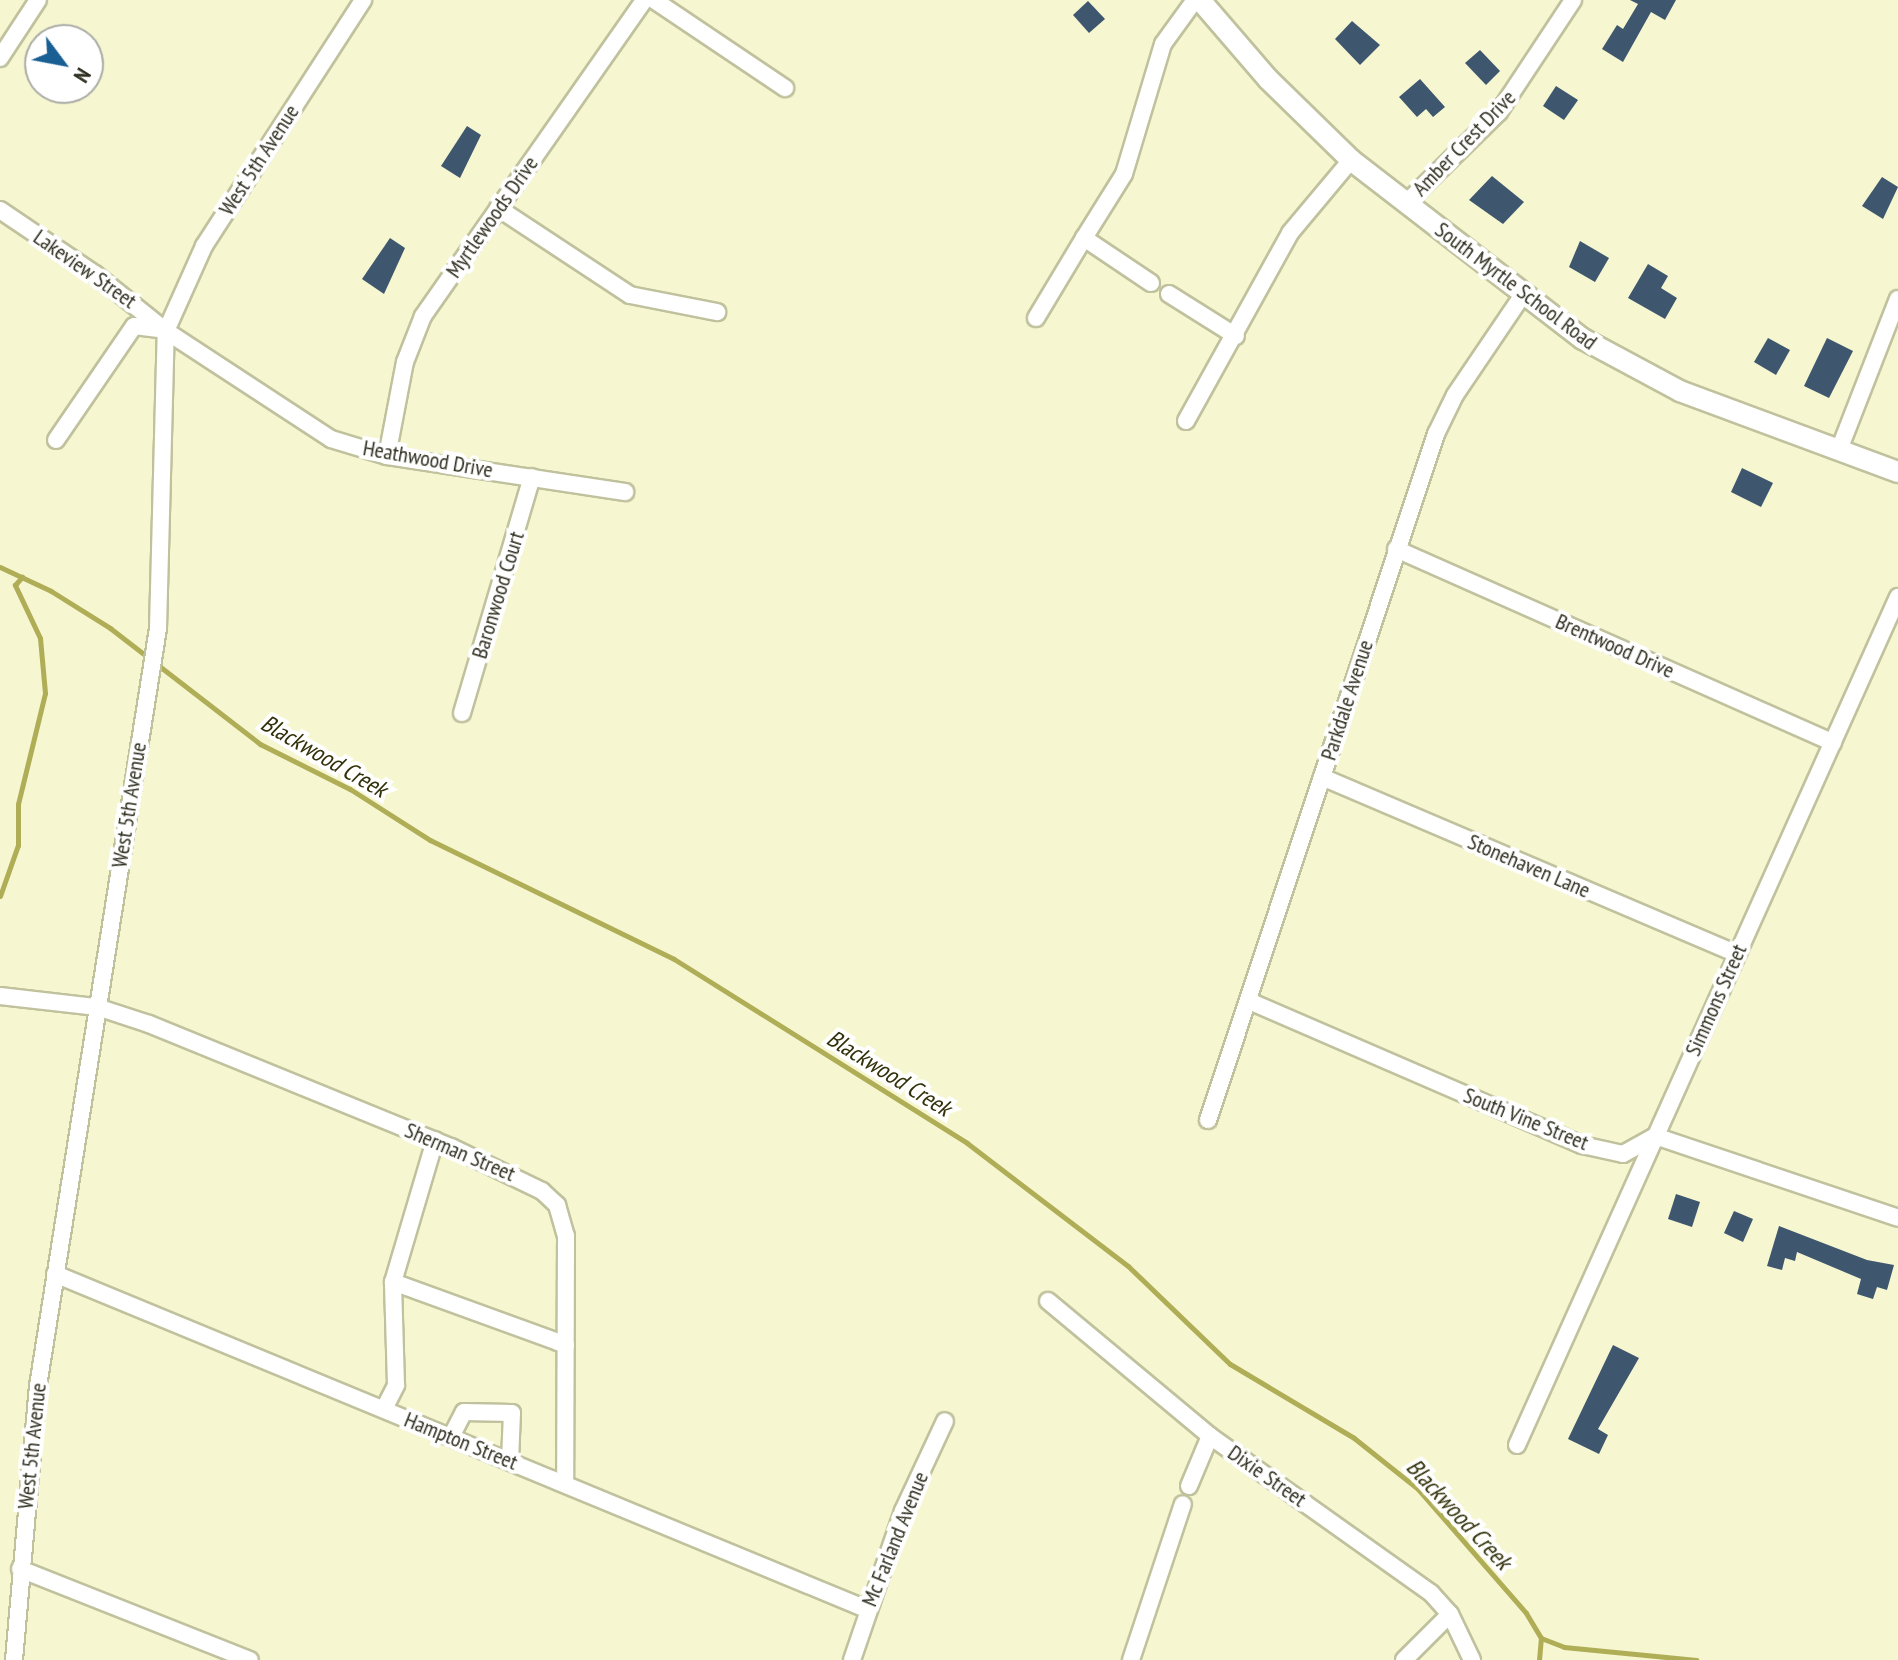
<!DOCTYPE html>
<html>
<head>
<meta charset="utf-8">
<style>
	body { margin:0 }
	#map { position:relative; width:1898px; height:1660px; overflow:hidden; background:#f6f6d1; font-family:"PT Sans Narrow",sans-serif }
	div>[style] { position:absolute }
	[style*='--x'] { left:calc(var(--x)*1px); top:calc(var(--y)*1px); width:calc(var(--w)*1px); rotate:calc(var(--a)*1deg) }
	.stream>* { height:5px; margin:-2.5px; padding:0 2.5px; transform-origin:2.5px; border-radius:2.5px; background:#afad56 }
	.building>* { inset:0; background:#3e576e }
	.roads { filter:drop-shadow(2px 0 #c0c19d) drop-shadow(-2px 0 #c0c19d) drop-shadow(0 2px #c0c19d) drop-shadow(0 -2px #c0c19d) }
	.minor>* { height:16px; margin:-8px; padding:0 8px; transform-origin:8px; border-radius:8px; background:#fff }
	.major>* { height:20px; margin:-10px; padding:0 10px; transform-origin:10px; border-radius:10px; background:#fff }
	span { translate:-50% -50%; white-space:nowrap; text-align:center; line-height:1.15; -webkit-text-stroke:8px #fff; paint-order:stroke }
	.street-label { font-size:22px; color:#2f2f21 }
	.water-label { font-size:24px; color:#32310a; font-style:italic }
	.north { position:absolute; left:24px; top:24px; width:80px; height:80px; box-sizing:border-box; background:#fff; border:2px solid #acaca6; border-radius:50%; rotate:122deg; font-size:22px; font-weight:700; line-height:32px; text-align:center; color:#2f2f21 }
	.north::after { content:''; display:block; margin:auto; width:28px; height:36px; background:#195f93; clip-path:polygon(50% 0,100% 100%,50% 72%,0 100%) }
</style>
</head>
<body>
<div id="map">
	<div class="stream">
		<div style="--x:0;--y:567;--w:56;--a:25.2"></div>
		<div style="--x:51;--y:591;--w:70;--a:32.1"></div>
		<div style="--x:110;--y:628;--w:190;--a:37.7"></div>
		<div style="--x:260;--y:744;--w:101;--a:26.6"></div>
		<div style="--x:350;--y:789;--w:95;--a:32.5"></div>
		<div style="--x:430;--y:840;--w:271;--a:26"></div>
		<div style="--x:674;--y:959;--w:346;--a:32.1"></div>
		<div style="--x:967;--y:1143;--w:203;--a:37.4"></div>
		<div style="--x:1128;--y:1266;--w:141;--a:43.9"></div>
		<div style="--x:1230;--y:1364;--w:144;--a:30.8"></div>
		<div style="--x:1354;--y:1438;--w:82;--a:38.6"></div>
		<div style="--x:1418;--y:1489;--w:164;--a:48.9"></div>
		<div style="--x:1526;--y:1613;--w:29;--a:59"></div>
		<div style="--x:1541;--y:1638;--w:25;--a:21"></div>
		<div style="--x:1564;--y:1647;--w:133;--a:5.6"></div>
		<div style="--x:0;--y:896;--w:54;--a:-70.6"></div>
		<div style="--x:18;--y:845;--w:41;--a:-90"></div>
		<div style="--x:18;--y:804;--w:114;--a:-76.3"></div>
		<div style="--x:45;--y:693;--w:55;--a:-95.2"></div>
		<div style="--x:40;--y:638;--w:59;--a:-115.3"></div>
		<div style="--x:15;--y:585;--w:11;--a:-49"></div>
		<div style="--x:1539;--y:1660;--w:22;--a:-85"></div>
	</div>
	<div class="building">
		<div style="clip-path:polygon(1630px 0,1676px 0,1665px 20px,1651px 12px,1623px 62px,1602px 49px,1617px 25px,1623px 29px,1638px 4px)"></div>
		<div style="clip-path:polygon(1088px 1px,1105px 19px,1089px 33px,1073px 15px)"></div>
		<div style="clip-path:polygon(1352px 21px,1380px 45px,1360px 65px,1335px 39px)"></div>
		<div style="clip-path:polygon(1480px 50px,1500px 71px,1486px 85px,1465px 63px)"></div>
		<div style="clip-path:polygon(1420px 79px,1445px 107px,1433px 117px,1426px 109px,1417px 117px,1399px 97px)"></div>
		<div style="clip-path:polygon(1556px 86px,1578px 100px,1564px 120px,1543px 106px)"></div>
		<div style="clip-path:polygon(467px 126px,481px 135px,460px 178px,441px 166px)"></div>
		<div style="clip-path:polygon(1492px 176px,1524px 202px,1503px 224px,1469px 200px)"></div>
		<div style="clip-path:polygon(1882px 177px,1898px 187px,1883px 219px,1862px 206px)"></div>
		<div style="clip-path:polygon(390px 238px,405px 248px,384px 294px,362px 279px)"></div>
		<div style="clip-path:polygon(1580px 241px,1609px 258px,1595px 282px,1569px 267px)"></div>
		<div style="clip-path:polygon(1648px 264px,1668px 276px,1661px 288px,1677px 298px,1665px 319px,1628px 298px)"></div>
		<div style="clip-path:polygon(1768px 338px,1790px 350px,1776px 375px,1754px 362px)"></div>
		<div style="clip-path:polygon(1827px 338px,1853px 351px,1829px 398px,1804px 386px)"></div>
		<div style="clip-path:polygon(1742px 468px,1773px 483px,1761px 507px,1731px 492px)"></div>
		<div style="clip-path:polygon(1676px 1194px,1700px 1202px,1692px 1227px,1668px 1219px)"></div>
		<div style="clip-path:polygon(1734px 1211px,1753px 1219px,1743px 1242px,1724px 1233px)"></div>
		<div style="clip-path:polygon(1779px 1226px,1867px 1260px,1894px 1265px,1887px 1290px,1877px 1287px,1873px 1299px,1857px 1294px,1861px 1279px,1797px 1252px,1795px 1261px,1785px 1258px,1782px 1270px,1767px 1266px)"></div>
		<div style="clip-path:polygon(1613px 1345px,1639px 1358px,1598px 1429px,1608px 1435px,1599px 1454px,1568px 1439px)"></div>
	</div>
	<div class="roads">
		<div class="minor">
			<div style="--x:654;--y:0;--w:158;--a:33.9"></div>
			<div style="--x:0;--y:58;--w:69;--a:-56.8"></div>
			<div style="--x:1406;--y:203;--w:130;--a:-44.4"></div>
			<div style="--x:1499;--y:112;--w:134;--a:-56.5"></div>
			<div style="--x:498;--y:208;--w:158;--a:33.4"></div>
			<div style="--x:630;--y:295;--w:89;--a:11.1"></div>
			<div style="--x:0;--y:210;--w:115;--a:34"></div>
			<div style="--x:95;--y:274;--w:91;--a:38.8"></div>
			<div style="--x:166;--y:331;--w:197;--a:33.2"></div>
			<div style="--x:331;--y:439;--w:59;--a:16.9"></div>
			<div style="--x:387;--y:456;--w:241;--a:8.6"></div>
			<div style="--x:1151;--y:283;--w:81;--a:-146.1"></div>
			<div style="--x:1084;--y:238;--w:75;--a:-58"></div>
			<div style="--x:1124;--y:174;--w:136;--a:-73.3"></div>
			<div style="--x:1163;--y:44;--w:54;--a:-54"></div>
			<div style="--x:1169;--y:294;--w:79;--a:32.1"></div>
			<div style="--x:1036;--y:318;--w:93;--a:-59"></div>
			<div style="--x:1186;--y:421;--w:215;--a:-61"></div>
			<div style="--x:1290;--y:233;--w:95;--a:-50.1"></div>
			<div style="--x:56;--y:440;--w:138;--a:-55.6"></div>
			<div style="--x:134;--y:326;--w:31;--a:7"></div>
			<div style="--x:1839;--y:450;--w:162;--a:-68.7"></div>
			<div style="--x:387;--y:456;--w:96;--a:-79.2"></div>
			<div style="--x:405;--y:362;--w:49;--a:-68.6"></div>
			<div style="--x:423;--y:316;--w:386;--a:-55"></div>
			<div style="--x:1396;--y:549;--w:478;--a:23.9"></div>
			<div style="--x:462;--y:713;--w:246;--a:-73.5"></div>
			<div style="--x:1322;--y:777;--w:450;--a:23.1"></div>
			<div style="--x:0;--y:996;--w:98;--a:6.5"></div>
			<div style="--x:97;--y:1007;--w:55;--a:18.1"></div>
			<div style="--x:149;--y:1024;--w:326;--a:22.2"></div>
			<div style="--x:451;--y:1147;--w:101;--a:25.8"></div>
			<div style="--x:542;--y:1191;--w:21;--a:43"></div>
			<div style="--x:557;--y:1205;--w:32;--a:74"></div>
			<div style="--x:566;--y:1236;--w:247;--a:90.2"></div>
			<div style="--x:1249;--y:1001;--w:363;--a:23.4"></div>
			<div style="--x:1582;--y:1145;--w:42;--a:12.4"></div>
			<div style="--x:1623;--y:1154;--w:37;--a:-29"></div>
			<div style="--x:1655;--y:1136;--w:256;--a:18.6"></div>
			<div style="--x:1208;--y:1120;--w:723;--a:-71.62"></div>
			<div style="--x:1436;--y:434;--w:43;--a:-64"></div>
			<div style="--x:1455;--y:395;--w:120;--a:-55.9"></div>
			<div style="--x:55;--y:1274;--w:877;--a:22.44"></div>
			<div style="--x:393;--y:1282;--w:184;--a:20"></div>
			<div style="--x:1048;--y:1301;--w:211;--a:39.8"></div>
			<div style="--x:1210;--y:1436;--w:271;--a:35.4"></div>
			<div style="--x:1431;--y:1593;--w:28;--a:48"></div>
			<div style="--x:1450;--y:1614;--w:51;--a:64.4"></div>
			<div style="--x:384;--y:1409;--w:27;--a:-63"></div>
			<div style="--x:396;--y:1385;--w:103;--a:-91.7"></div>
			<div style="--x:393;--y:1282;--w:148;--a:-73.5"></div>
			<div style="--x:451;--y:1437;--w:28;--a:-63"></div>
			<div style="--x:464;--y:1412;--w:48;--a:1.2"></div>
			<div style="--x:512;--y:1413;--w:48;--a:92.4"></div>
			<div style="--x:1517;--y:1445;--w:930;--a:-65.81"></div>
			<div style="--x:1189;--y:1486;--w:54;--a:-67.2"></div>
			<div style="--x:20;--y:1569;--w:247;--a:21.6"></div>
			<div style="--x:14;--y:1660;--w:275;--a:-85"></div>
			<div style="--x:38;--y:1386;--w:767;--a:-81"></div>
			<div style="--x:158;--y:628;--w:297;--a:-88.5"></div>
			<div style="--x:166;--y:331;--w:93;--a:-65.9"></div>
			<div style="--x:204;--y:246;--w:293;--a:-57.1"></div>
			<div style="--x:852;--y:1660;--w:157;--a:-71.1"></div>
			<div style="--x:903;--y:1511;--w:99;--a:-65"></div>
			<div style="--x:1131;--y:1660;--w:164;--a:-71.6"></div>
			<div style="--x:1404;--y:1660;--w:65;--a:-45"></div>
		</div>
		<div class="major">
			<div style="--x:1200;--y:0;--w:104;--a:49.3"></div>
			<div style="--x:1268;--y:79;--w:116;--a:44.3"></div>
			<div style="--x:1351;--y:160;--w:293;--a:37.7"></div>
			<div style="--x:1583;--y:339;--w:110;--a:28.2"></div>
			<div style="--x:1680;--y:391;--w:233;--a:20.4"></div>
		</div>
	</div>
	<div class="street-label">
		<span style="left:1464px;top:143px;rotate:-46deg">Amber Crest Drive</span>
		<span style="left:259px;top:160px;rotate:-57deg">West 5th Avenue</span>
		<span style="left:492px;top:217px;rotate:-55deg">Myrtlewoods Drive</span>
		<span style="left:85px;top:269px;rotate:35deg">Lakeview Street</span>
		<span style="left:1516px;top:286px;rotate:37deg">South Myrtle School Road</span>
		<span style="left:428px;top:459px;rotate:10deg">Heathwood Drive</span>
		<span style="left:498px;top:595px;rotate:-73deg">Baronwood Court</span>
		<span style="left:1615px;top:646px;rotate:24deg">Brentwood Drive</span>
		<span style="left:1347px;top:700px;rotate:-72deg">Parkdale Avenue</span>
		<span style="left:129px;top:805px;rotate:-81deg">West 5th Avenue</span>
		<span style="left:1529px;top:866px;rotate:23deg">Stonehaven Lane</span>
		<span style="left:1716px;top:1000px;rotate:-66deg">Simmons Street</span>
		<span style="left:1526px;top:1119px;rotate:22deg">South Vine Street</span>
		<span style="left:460px;top:1152px;rotate:23deg">Sherman Street</span>
		<span style="left:461px;top:1441px;rotate:22deg">Hampton Street</span>
		<span style="left:32px;top:1446px;rotate:-84deg">West 5th Avenue</span>
		<span style="left:1267px;top:1476px;rotate:35deg">Dixie Street</span>
		<span style="left:895px;top:1539px;rotate:-68deg">Mc Farland Avenue</span>
	</div>
	<div class="water-label">
		<span style="left:324px;top:756px;rotate:30deg">Blackwood Creek</span>
		<span style="left:889px;top:1073px;rotate:32deg">Blackwood Creek</span>
		<span style="left:1459px;top:1514px;rotate:47deg">Blackwood Creek</span>
	</div>
	<div class="north">N</div>
</div>
</body>
</html>
